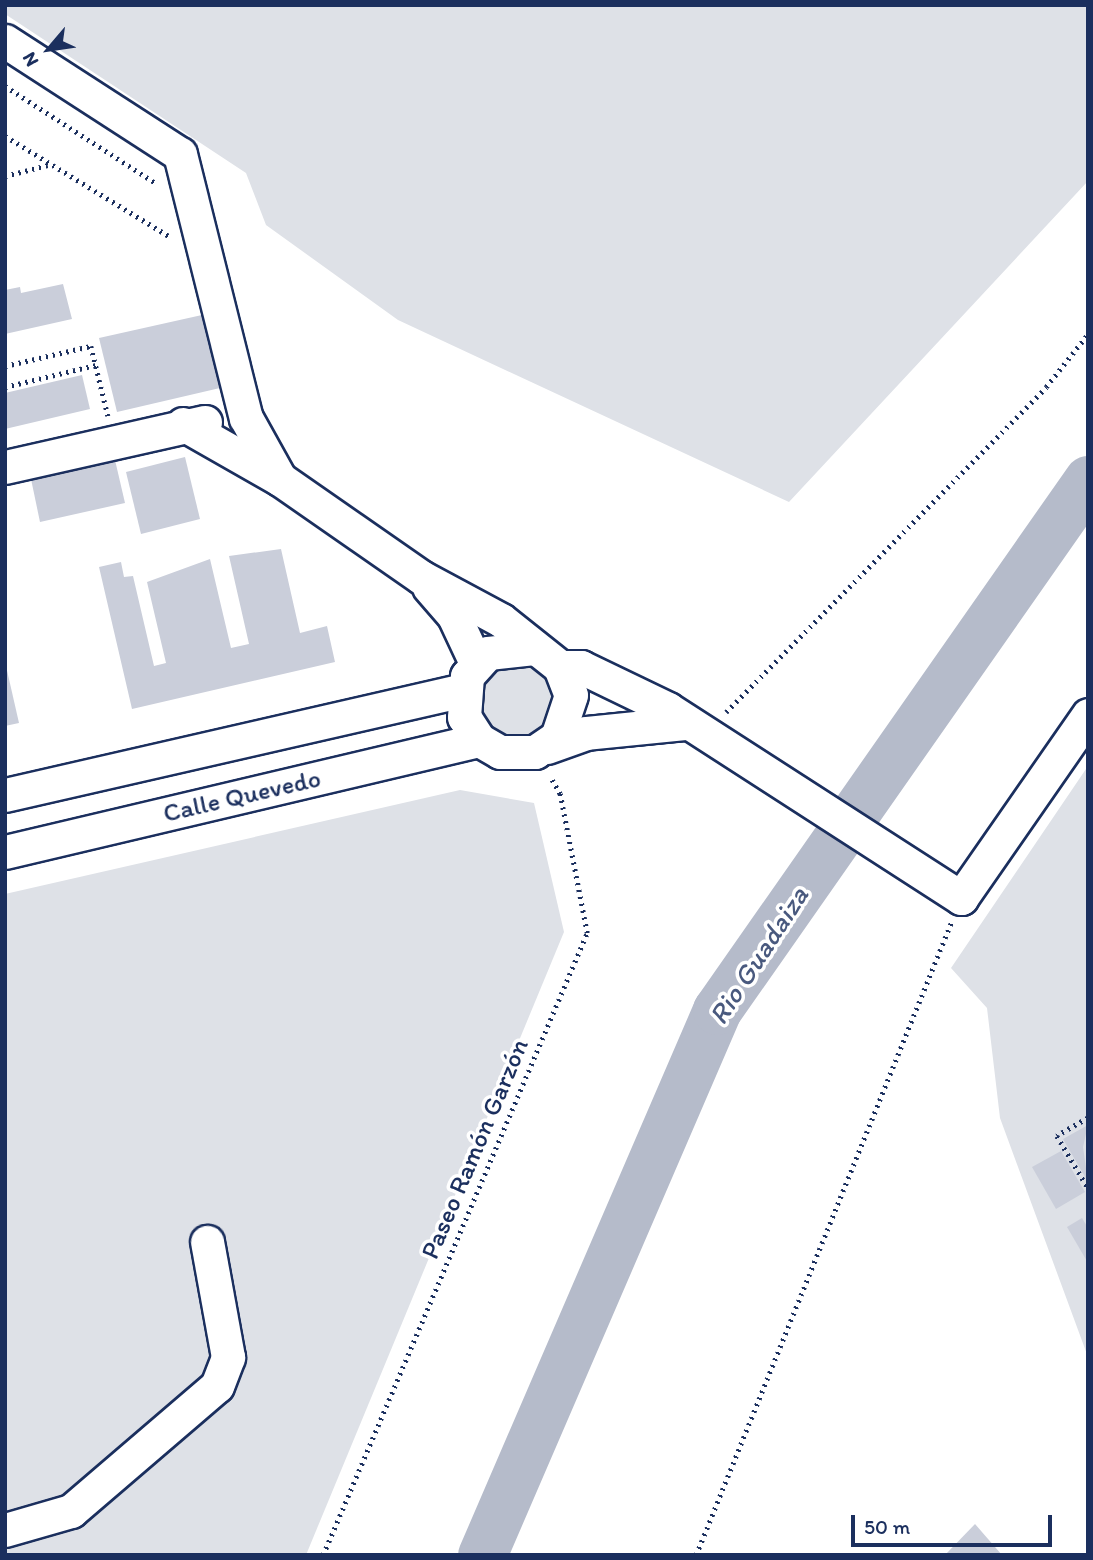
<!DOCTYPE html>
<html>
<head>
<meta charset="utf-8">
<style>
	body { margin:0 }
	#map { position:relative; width:1093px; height:1560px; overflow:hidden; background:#fff; font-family:Itim,sans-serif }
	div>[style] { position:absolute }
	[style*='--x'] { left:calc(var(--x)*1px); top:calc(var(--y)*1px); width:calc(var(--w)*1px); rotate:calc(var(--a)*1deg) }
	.green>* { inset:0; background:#dee1e7 }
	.round { border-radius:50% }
	.river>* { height:49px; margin:-24.5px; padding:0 24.5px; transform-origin:24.5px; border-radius:24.5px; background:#b5bbca }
	.building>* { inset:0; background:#caceda }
	.path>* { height:4.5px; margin-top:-2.25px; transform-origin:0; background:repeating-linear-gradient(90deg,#1b2f5e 0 2px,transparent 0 7px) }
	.roads { filter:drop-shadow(2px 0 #1b2f5e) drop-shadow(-2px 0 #1b2f5e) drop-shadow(0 2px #1b2f5e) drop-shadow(0 -2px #1b2f5e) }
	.minor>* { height:33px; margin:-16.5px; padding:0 16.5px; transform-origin:16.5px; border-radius:16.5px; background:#fff }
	span { translate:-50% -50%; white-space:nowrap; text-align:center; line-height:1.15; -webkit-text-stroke:7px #fff; paint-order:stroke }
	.street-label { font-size:26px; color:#1b2f5e }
	.water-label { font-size:28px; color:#49597e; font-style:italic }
	.frame { position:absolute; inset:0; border:7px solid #1b2f5e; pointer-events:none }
	.north { position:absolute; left:14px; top:14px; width:70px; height:70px; -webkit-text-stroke:5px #fff; paint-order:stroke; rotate:241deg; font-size:19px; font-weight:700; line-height:28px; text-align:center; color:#1b2f5e }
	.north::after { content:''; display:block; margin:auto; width:24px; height:32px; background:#1b2f5e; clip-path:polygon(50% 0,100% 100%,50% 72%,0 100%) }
	.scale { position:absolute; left:851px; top:1515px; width:201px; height:32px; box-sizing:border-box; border:4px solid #1b2f5e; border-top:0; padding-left:9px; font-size:21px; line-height:24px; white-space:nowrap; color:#1b2f5e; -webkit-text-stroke:5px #fff; paint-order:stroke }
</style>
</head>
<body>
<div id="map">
	<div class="green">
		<div style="clip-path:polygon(5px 5px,1088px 5px,1088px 181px,789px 502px,398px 320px,266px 225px,246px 173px,5px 14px)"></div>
		<div class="round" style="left:479px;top:663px;width:76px;height:76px"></div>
		<div style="clip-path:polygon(1088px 766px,1088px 1357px,1000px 1118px,987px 1008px,951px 968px)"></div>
		<div style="clip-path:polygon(460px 790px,534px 803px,564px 932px,306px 1555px,5px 1555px,5px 894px)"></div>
	</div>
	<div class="river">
		<div style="--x:482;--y:1555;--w:594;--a:-66.67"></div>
		<div style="--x:717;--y:1010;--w:647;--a:-55.01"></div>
	</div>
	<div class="building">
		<div style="clip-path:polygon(63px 284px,72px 319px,5px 334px,5px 290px,20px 287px,21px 293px)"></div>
		<div style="clip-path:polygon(202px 315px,220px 388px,117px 412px,99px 338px)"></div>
		<div style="clip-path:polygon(82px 375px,90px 409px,5px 429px,5px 393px)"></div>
		<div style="clip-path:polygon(185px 457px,200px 519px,141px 534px,126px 472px)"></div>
		<div style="clip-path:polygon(115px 460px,125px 503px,40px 522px,31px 479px)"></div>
		<div style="clip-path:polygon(281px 549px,300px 633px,327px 626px,335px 662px,132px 709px,99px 567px,121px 562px,124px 577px,133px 576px,154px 666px,166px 663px,147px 582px,210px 559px,231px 648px,249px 644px,229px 556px)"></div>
		<div style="clip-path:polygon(6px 666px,19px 723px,5px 726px,5px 667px)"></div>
		<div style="clip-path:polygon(1088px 1125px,1083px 1147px,1088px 1182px,1063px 1139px)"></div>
		<div style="clip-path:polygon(1061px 1151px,1085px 1192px,1056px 1209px,1032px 1167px)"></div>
		<div style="clip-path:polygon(1082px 1218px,1088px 1228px,1088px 1263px,1067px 1227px)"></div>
		<div style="clip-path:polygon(975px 1524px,1002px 1555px,945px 1555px)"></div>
	</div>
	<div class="path">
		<div style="--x:5;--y:86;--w:181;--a:32.8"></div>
		<div style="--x:5;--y:136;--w:192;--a:31.4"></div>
		<div style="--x:5;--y:176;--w:44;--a:-14.3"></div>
		<div style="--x:5;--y:366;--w:88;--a:-13.1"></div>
		<div style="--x:91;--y:346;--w:72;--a:76.3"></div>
		<div style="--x:5;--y:387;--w:94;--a:-13.6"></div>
		<div style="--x:726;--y:712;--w:456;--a:-45.4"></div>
		<div style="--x:1046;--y:387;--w:68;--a:-51.6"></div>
		<div style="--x:1088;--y:1118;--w:36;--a:150"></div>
		<div style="--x:1057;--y:1136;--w:61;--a:59.2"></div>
		<div style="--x:323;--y:1555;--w:676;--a:-67"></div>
		<div style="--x:587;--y:933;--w:142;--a:-101"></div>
		<div style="--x:560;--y:794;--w:20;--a:-120"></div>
		<div style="--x:696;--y:1555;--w:682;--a:-68.03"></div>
	</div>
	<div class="roads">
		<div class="minor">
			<div style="--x:5;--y:41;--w:208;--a:32.9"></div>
			<div style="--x:180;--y:154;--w:272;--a:76"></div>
			<div style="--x:246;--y:418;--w:70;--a:60.9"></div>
			<div style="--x:183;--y:424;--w:112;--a:29.6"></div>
			<div style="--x:280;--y:479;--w:172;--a:34.8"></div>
			<div style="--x:421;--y:577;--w:91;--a:28.3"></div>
			<div style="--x:501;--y:620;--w:75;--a:38.5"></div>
			<div style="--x:560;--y:667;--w:30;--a:69"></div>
			<div style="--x:571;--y:695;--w:44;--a:108.4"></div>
			<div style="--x:557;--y:737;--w:27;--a:146"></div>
			<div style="--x:535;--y:752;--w:35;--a:180"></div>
			<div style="--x:500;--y:752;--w:24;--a:-150"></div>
			<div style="--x:479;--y:740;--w:27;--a:-123"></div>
			<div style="--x:464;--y:717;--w:41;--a:-85.8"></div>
			<div style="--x:467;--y:676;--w:31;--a:-48"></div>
			<div style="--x:488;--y:653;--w:46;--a:-6.2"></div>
			<div style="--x:5;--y:467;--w:205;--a:-12.7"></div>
			<div style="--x:429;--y:587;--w:38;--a:49"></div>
			<div style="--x:454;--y:616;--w:52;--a:64.9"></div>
			<div style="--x:560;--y:667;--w:21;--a:0"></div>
			<div style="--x:581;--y:667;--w:97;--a:25.8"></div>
			<div style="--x:668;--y:709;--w:349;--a:32.8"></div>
			<div style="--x:961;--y:898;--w:223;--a:-55.2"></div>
			<div style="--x:547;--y:747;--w:41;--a:-19.7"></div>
			<div style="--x:586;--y:733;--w:100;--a:-5.8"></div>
			<div style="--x:5;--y:795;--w:470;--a:-12.9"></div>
			<div style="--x:5;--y:852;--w:487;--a:-13.3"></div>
			<div style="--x:5;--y:1530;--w:69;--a:-16.1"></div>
			<div style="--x:71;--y:1511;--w:192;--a:-40.6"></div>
			<div style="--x:217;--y:1386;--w:31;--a:-69"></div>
			<div style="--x:228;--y:1357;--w:117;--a:-100.3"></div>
		</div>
	</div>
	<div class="street-label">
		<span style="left:242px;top:796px;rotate:-13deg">Calle Quevedo</span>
		<span style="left:475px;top:1149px;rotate:-67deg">Paseo Ramón Garzón</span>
	</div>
	<div class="water-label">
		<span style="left:758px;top:955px;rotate:-57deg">Rio Guadaiza</span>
	</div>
	<div class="frame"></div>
	<div class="north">N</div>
	<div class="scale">50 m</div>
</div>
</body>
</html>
